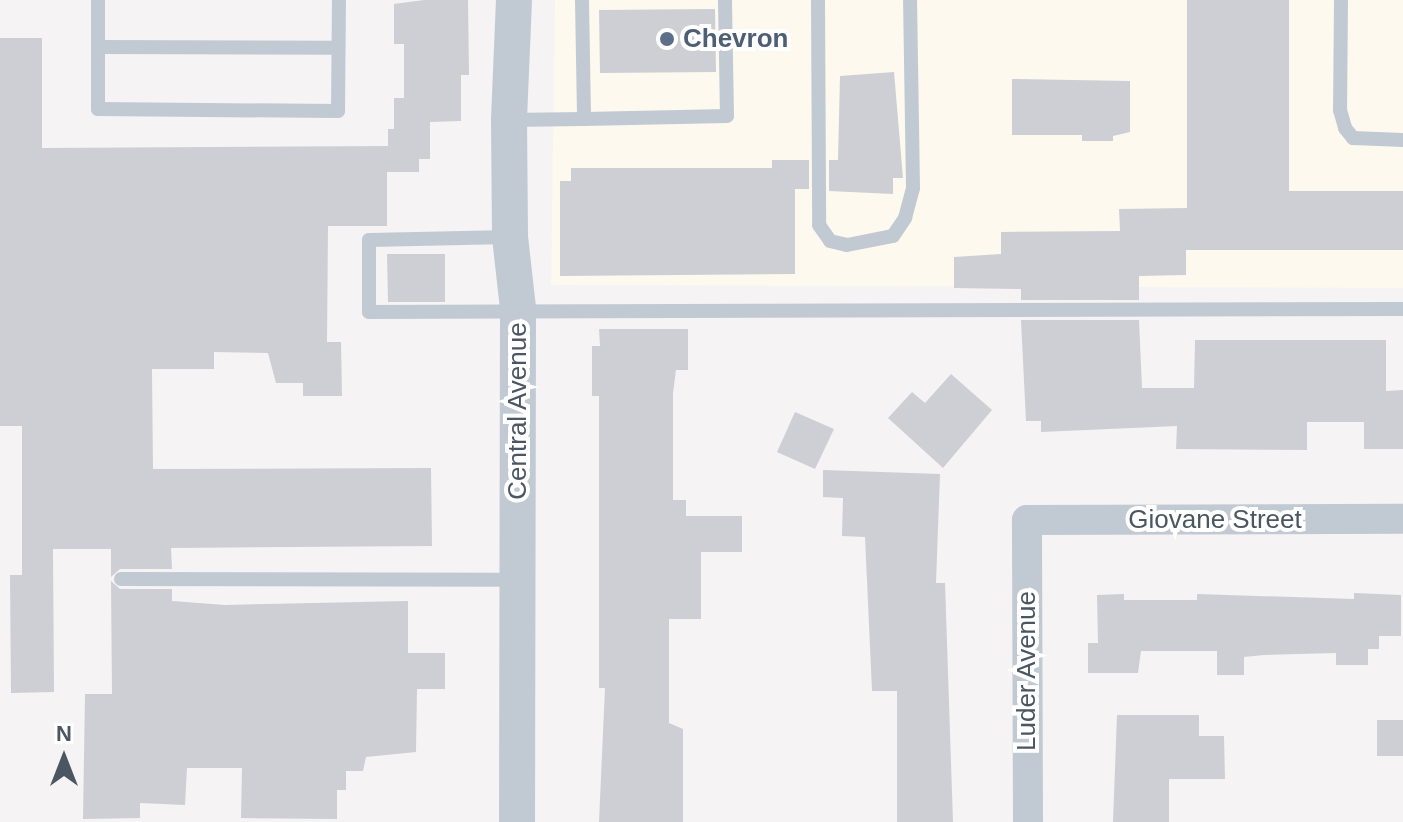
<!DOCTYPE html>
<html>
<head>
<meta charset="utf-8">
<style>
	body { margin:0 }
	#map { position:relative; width:1403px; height:822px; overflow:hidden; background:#f5f3f3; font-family:Arial,sans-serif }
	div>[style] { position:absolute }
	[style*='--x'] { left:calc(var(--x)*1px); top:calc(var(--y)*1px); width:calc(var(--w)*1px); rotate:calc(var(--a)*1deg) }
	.commercial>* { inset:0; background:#fdf9ef }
	.building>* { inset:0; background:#cdcfd5 }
	.service>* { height:14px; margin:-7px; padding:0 7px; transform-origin:7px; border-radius:7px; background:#c1cad2 }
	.minor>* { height:30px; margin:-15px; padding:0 15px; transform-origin:15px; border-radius:15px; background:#c1cad2 }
	.tertiary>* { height:36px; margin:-18px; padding:0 18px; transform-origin:18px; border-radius:18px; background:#c1cad2 }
	.dots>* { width:22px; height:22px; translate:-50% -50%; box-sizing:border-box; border:4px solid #fff; border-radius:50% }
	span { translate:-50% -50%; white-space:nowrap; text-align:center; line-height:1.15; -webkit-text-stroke:8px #fff; paint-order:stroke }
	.service-label { font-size:26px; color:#4e5e75; font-weight:700 }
	.left { translate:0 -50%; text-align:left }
	.street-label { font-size:26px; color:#4a5661 }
	.north { position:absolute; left:24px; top:718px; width:80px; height:80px; -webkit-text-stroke:6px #fff; paint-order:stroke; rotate:0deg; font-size:22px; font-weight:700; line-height:32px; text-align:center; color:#4a5661 }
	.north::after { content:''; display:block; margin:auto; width:28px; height:36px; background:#4a5661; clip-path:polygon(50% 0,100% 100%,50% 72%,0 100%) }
</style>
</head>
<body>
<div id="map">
	<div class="commercial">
		<div style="clip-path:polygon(555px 0,1403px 0,1403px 288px,551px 285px)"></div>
	</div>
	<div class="building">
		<div style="clip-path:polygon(424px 0,468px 0,469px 75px,461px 75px,461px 121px,430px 122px,430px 159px,419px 159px,419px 172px,387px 172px,387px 226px,328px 226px,327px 342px,341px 342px,342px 396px,303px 396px,303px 383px,276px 383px,268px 353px,214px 352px,214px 369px,152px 369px,153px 469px,431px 468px,432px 546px,171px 548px,172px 569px,120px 569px,111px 577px,111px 549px,53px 549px,54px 692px,11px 693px,10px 575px,22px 575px,22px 426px,0 426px,0 38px,42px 38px,42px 148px,388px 146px,388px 129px,394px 129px,394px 98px,404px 98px,404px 44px,394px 44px,394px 4px)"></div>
		<div style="clip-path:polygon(1187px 0,1289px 0,1289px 191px,1403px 191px,1403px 250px,1186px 250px,1186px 275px,1139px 276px,1139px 300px,1021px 300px,1021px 289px,954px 288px,954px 257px,1001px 254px,1001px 232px,1120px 231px,1119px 209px,1187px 208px)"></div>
		<div style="clip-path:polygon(715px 9px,716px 72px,600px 73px,599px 10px)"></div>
		<div style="clip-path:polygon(894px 72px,903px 178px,893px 178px,893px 194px,829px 191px,829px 160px,838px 160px,840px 76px)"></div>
		<div style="clip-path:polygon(1012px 79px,1130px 81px,1130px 132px,1113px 136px,1113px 141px,1082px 141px,1082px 135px,1012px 135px)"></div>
		<div style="clip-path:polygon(772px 160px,809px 160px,809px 189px,795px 189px,795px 274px,560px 276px,560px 181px,571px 181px,571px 168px,772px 168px)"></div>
		<div style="clip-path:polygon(387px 254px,445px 254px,445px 302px,388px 302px)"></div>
		<div style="clip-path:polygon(1021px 320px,1139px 320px,1142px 388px,1194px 388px,1195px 340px,1386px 340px,1386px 391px,1403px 390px,1403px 449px,1364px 449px,1364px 422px,1307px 422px,1307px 450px,1176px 449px,1177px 426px,1041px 432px,1041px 421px,1026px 421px)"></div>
		<div style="clip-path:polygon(599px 329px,688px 329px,688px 370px,676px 370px,673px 393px,673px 500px,686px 500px,686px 516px,742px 516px,742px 552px,701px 552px,701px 619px,669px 619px,669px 723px,683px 729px,683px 822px,599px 822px,605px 688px,599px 688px,599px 396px,592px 396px,592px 346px,600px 346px)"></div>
		<div style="clip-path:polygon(951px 374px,992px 410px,943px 468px,888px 418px,912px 392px,925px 403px)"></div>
		<div style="clip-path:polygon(795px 412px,834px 429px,815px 469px,777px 452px)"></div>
		<div style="clip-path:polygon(823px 470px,940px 474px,936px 583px,945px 583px,953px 822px,897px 822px,897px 691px,872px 691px,865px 537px,842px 536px,843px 498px,823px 497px)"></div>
		<div style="clip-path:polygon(111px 581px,120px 589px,172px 589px,172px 601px,225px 605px,408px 601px,408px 653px,445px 653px,445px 689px,417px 689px,416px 752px,366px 757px,363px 771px,346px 771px,346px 790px,337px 790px,337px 819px,241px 818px,242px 768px,187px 768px,185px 805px,140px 803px,140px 818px,83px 819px,85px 694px,112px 694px)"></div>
		<div style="clip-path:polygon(1354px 593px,1401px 595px,1401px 636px,1379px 636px,1379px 649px,1368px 649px,1368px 665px,1336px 665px,1336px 653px,1264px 655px,1244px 657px,1244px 675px,1217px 675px,1217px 651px,1141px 651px,1138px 673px,1088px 673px,1088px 643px,1098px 643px,1097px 595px,1124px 594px,1124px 600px,1197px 600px,1197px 594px,1354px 599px)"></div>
		<div style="clip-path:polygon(1117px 715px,1199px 715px,1199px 736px,1224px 736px,1225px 779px,1169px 779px,1169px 822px,1113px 822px)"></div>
		<div style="clip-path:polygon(1377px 720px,1403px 720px,1403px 756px,1377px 756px)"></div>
	</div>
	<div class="service">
		<div style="--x:98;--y:0;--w:109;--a:90"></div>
		<div style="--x:98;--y:109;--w:240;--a:0.5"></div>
		<div style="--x:338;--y:111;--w:111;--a:-89.5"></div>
		<div style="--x:582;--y:0;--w:119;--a:89"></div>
		<div style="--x:584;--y:119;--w:143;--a:-1.2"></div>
		<div style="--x:727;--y:116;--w:116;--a:-91"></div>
		<div style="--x:818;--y:0;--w:225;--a:89.7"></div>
		<div style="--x:819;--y:225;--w:19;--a:55"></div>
		<div style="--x:830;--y:241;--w:17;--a:13"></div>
		<div style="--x:847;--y:245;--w:47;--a:-11.1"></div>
		<div style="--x:893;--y:236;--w:22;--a:-56"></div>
		<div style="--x:905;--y:218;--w:31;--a:-75"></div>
		<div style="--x:913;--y:188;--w:188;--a:-90.9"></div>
		<div style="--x:1341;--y:0;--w:110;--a:90.5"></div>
		<div style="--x:1340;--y:110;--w:19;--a:74"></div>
		<div style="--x:1345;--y:128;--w:13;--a:51"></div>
		<div style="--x:1353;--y:138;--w:50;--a:2.3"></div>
		<div style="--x:98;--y:47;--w:240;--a:0.2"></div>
		<div style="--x:509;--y:120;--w:75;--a:-0.8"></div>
		<div style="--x:510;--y:237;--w:141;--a:178.8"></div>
		<div style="--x:369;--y:240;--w:72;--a:90"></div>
		<div style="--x:369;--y:312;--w:1034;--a:-0.17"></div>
		<div style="--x:121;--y:579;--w:397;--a:0.1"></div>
	</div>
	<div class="minor">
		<div style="--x:1028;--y:822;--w:302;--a:-90.2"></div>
		<div style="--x:1027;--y:520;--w:376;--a:-0.2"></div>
	</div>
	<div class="tertiary">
		<div style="--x:514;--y:0;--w:120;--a:92.4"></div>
		<div style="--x:509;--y:120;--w:117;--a:89.5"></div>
		<div style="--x:510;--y:237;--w:71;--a:83.6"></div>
		<div style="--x:518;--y:308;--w:514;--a:90.11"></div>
	</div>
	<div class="dots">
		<div style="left:667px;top:39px;background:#5c6f8a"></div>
	</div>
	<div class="service-label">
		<span class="left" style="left:683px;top:39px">Chevron</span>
	</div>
	<div class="street-label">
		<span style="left:518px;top:411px;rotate:-90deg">Central Avenue</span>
		<span style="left:1215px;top:520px">Giovane Street</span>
		<span style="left:1027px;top:671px;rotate:-90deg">Luder Avenue</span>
	</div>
	<div class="north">N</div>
</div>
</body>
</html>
